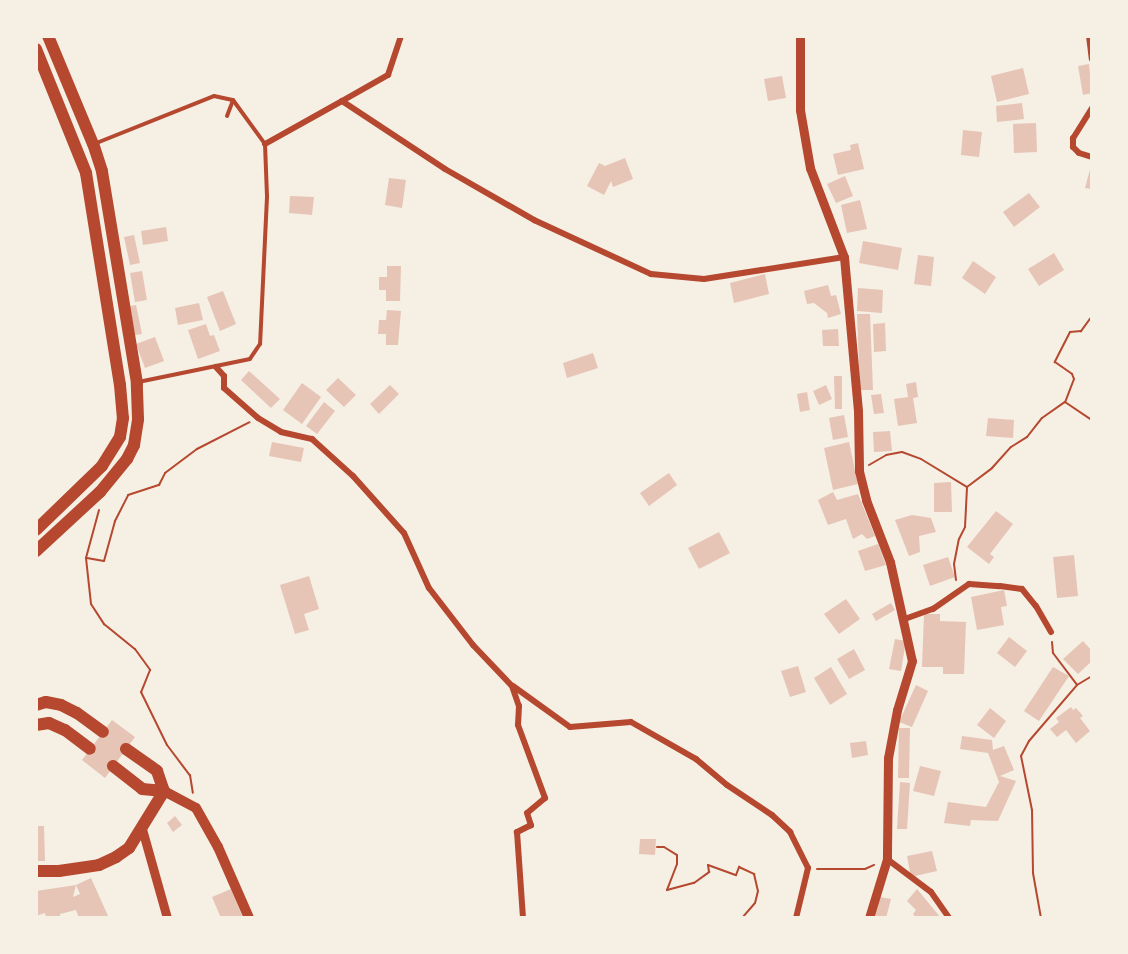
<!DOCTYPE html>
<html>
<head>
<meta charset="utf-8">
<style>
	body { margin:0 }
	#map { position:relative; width:1128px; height:954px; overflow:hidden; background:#f6efe4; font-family:"IBM Plex Sans",sans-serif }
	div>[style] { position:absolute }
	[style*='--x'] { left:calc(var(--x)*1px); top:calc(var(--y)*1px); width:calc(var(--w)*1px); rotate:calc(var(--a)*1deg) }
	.building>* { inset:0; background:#e6c5b7 }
	.path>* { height:2px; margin:-1px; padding:0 1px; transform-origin:1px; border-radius:1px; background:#b5482f }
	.service>* { height:4px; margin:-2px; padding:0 2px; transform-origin:2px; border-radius:2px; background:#b5482f }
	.minor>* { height:6px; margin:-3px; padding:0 3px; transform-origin:3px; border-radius:3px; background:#b5482f }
	.tertiary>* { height:9px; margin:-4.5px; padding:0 4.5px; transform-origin:4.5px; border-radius:4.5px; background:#b5482f }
	.secondary>* { height:10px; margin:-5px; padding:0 5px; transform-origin:5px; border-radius:5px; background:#b5482f }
	.primary>* { height:12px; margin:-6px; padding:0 6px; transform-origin:6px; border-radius:6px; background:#b5482f }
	span { translate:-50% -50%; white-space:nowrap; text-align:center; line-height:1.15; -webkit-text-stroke:6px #f6efe4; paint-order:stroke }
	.frame { position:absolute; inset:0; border:38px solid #f6efe4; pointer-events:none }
</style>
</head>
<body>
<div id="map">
	<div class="building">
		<div style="clip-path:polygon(1089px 64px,1092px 93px,1083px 95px,1078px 66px)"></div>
		<div style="clip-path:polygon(1023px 68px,1029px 94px,997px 102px,991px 76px)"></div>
		<div style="clip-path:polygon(782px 76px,786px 98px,768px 101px,764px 79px)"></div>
		<div style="clip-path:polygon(1022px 103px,1024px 119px,997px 122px,996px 106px)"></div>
		<div style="clip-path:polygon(1036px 123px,1037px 152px,1014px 153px,1013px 124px)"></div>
		<div style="clip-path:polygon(963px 130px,982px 132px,979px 157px,961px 155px)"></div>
		<div style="clip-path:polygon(858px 143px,864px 169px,838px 175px,833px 154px,851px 150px,850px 145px)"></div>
		<div style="clip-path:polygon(625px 158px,633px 179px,613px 187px,611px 181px,604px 195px,587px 186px,599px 163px,605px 166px)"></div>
		<div style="clip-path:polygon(1092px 162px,1092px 189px,1085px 188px)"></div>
		<div style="clip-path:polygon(845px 176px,853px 196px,836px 203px,827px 184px)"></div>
		<div style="clip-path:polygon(389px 178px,406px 180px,402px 208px,385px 205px)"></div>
		<div style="clip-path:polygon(1029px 193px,1040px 207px,1014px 227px,1003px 212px)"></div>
		<div style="clip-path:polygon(290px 196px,314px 197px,312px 215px,289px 213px)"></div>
		<div style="clip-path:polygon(860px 200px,867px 229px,847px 233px,841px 205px)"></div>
		<div style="clip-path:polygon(166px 227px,168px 241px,143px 245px,141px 231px)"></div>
		<div style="clip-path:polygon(134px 235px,140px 263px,130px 265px,124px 237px)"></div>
		<div style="clip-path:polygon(863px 241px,902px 248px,898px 270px,859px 263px)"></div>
		<div style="clip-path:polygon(1054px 253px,1064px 270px,1039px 286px,1028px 269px)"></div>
		<div style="clip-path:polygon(918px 255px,934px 257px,931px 286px,914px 284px)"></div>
		<div style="clip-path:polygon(973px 261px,996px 277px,985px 294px,962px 278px)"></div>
		<div style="clip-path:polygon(387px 266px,401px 266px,400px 301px,386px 301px,386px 290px,379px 290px,379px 277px,387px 277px)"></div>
		<div style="clip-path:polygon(142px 271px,147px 300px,135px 302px,130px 273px)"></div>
		<div style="clip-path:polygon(765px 274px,769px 294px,734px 303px,730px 283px)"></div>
		<div style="clip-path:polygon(828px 285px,831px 296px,836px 295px,841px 314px,828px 318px,827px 313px,814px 303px,807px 304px,804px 291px)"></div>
		<div style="clip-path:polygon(858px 288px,883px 290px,882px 313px,857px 311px)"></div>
		<div style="clip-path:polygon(223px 291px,236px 324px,220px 331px,207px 297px)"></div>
		<div style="clip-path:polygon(199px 303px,203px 320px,178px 325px,175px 308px)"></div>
		<div style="clip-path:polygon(136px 305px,142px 334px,135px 335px,130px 306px)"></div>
		<div style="clip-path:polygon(387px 310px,401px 311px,398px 345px,386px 345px,386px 334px,378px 334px,379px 320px,386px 320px)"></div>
		<div style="clip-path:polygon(857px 314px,870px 314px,873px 390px,860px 390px)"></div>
		<div style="clip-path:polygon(885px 323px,886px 351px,874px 352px,873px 324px)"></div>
		<div style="clip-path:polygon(206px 324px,210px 336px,214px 335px,220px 351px,198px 359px,188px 330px)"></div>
		<div style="clip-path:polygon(838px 329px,839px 346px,823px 346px,822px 330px)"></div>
		<div style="clip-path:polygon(155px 337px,164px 361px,145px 368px,136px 344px)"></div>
		<div style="clip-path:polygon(593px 353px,598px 368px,567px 378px,563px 363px)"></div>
		<div style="clip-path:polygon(249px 371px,280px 399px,271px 408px,241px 380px)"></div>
		<div style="clip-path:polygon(834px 376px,842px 376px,842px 409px,835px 409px)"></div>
		<div style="clip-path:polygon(338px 378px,356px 395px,344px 407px,326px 390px)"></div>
		<div style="clip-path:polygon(916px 382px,918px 397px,913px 398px,917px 423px,898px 426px,894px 399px,908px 397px,906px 384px)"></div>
		<div style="clip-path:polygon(302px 383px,321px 397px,302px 424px,283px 410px)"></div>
		<div style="clip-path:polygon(390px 385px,399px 394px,379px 414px,370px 404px)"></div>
		<div style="clip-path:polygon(826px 385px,832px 399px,819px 405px,813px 391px)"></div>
		<div style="clip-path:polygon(807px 392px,810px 410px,800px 412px,797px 394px)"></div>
		<div style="clip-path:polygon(881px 394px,884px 413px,874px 414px,871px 395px)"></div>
		<div style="clip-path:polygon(324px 402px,335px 411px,317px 434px,306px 426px)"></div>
		<div style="clip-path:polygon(844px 415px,848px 437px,833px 440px,829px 418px)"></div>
		<div style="clip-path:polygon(988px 418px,1014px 420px,1013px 438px,986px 436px)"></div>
		<div style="clip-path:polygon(890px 431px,892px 451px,874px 452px,873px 432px)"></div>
		<div style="clip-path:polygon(272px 442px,304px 448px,301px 462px,269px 456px)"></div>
		<div style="clip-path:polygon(849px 442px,858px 484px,833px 490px,824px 448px)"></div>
		<div style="clip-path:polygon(669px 473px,677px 485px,649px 506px,640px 493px)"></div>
		<div style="clip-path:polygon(951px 482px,952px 512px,934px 512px,934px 483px)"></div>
		<div style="clip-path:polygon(833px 492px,837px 500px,858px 494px,875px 536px,867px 539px,862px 534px,853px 539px,846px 519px,828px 525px,818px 500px)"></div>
		<div style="clip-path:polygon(996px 511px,1013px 524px,990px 554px,994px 557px,989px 564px,967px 547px)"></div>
		<div style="clip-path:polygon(912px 515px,931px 518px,936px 532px,919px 536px,920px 552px,909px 556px,895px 520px)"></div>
		<div style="clip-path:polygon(719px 532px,730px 553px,699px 569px,688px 548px)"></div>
		<div style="clip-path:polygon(878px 544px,886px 565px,865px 571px,858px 551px)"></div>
		<div style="clip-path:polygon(1074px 555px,1078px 596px,1057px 598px,1053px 557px)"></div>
		<div style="clip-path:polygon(948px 557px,955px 577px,930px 586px,923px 565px)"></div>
		<div style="clip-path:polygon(309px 576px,319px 609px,304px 614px,309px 630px,295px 634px,280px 585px)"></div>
		<div style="clip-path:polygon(1004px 590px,1007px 606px,1001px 607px,1004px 625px,977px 630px,971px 597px)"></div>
		<div style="clip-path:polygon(846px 599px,860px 619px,839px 634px,824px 614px)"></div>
		<div style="clip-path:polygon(891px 603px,895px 610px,876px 621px,872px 614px)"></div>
		<div style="clip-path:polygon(924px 614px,940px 614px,940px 621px,966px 622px,964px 674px,943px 674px,943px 667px,922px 667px)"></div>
		<div style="clip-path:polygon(1009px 637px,1027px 651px,1015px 667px,997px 653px)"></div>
		<div style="clip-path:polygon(895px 639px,906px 641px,901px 671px,889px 669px)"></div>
		<div style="clip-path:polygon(1083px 641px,1092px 651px,1092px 661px,1078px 674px,1063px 659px)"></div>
		<div style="clip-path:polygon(854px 649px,865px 670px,849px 679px,837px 659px)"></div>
		<div style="clip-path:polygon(798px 666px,806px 692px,790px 697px,781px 671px)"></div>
		<div style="clip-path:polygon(831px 667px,847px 694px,830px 705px,814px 678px)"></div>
		<div style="clip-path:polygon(1053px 667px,1069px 676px,1039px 721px,1024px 711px)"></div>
		<div style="clip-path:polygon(916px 685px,928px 691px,912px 727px,899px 722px)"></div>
		<div style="clip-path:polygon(1071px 707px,1073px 710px,1076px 708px,1083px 716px,1080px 718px,1090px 731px,1076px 743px,1066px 730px,1057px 737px,1050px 729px,1059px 722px,1056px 718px)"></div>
		<div style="clip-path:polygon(990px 708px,1006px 721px,994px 738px,977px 725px)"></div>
		<div style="clip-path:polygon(112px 720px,135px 737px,105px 778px,82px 760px)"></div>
		<div style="clip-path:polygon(899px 728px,910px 728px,909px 778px,898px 778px)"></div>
		<div style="clip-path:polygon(962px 736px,992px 740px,993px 750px,1004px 746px,1014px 770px,1000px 776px,1016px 781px,998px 821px,971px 820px,970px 826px,944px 823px,948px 802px,986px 807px,999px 782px,988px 753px,960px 749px)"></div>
		<div style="clip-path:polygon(866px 741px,868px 755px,852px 758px,850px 743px)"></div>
		<div style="clip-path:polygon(920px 766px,941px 771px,934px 796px,913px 791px)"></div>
		<div style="clip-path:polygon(900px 782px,910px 783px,907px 829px,897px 829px)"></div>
		<div style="clip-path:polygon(175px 816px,182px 825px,173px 832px,167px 823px)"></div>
		<div style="clip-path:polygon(36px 826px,44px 826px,45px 861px,36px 861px)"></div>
		<div style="clip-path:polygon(640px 839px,656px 839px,655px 855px,639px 854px)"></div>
		<div style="clip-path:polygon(932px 851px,937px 871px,911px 877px,907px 856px)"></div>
		<div style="clip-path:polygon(91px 878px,109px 918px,79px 918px,76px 910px,60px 914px,60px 918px,46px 918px,45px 913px,36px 916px,36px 891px,76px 885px,73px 897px,80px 894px,76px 885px)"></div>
		<div style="clip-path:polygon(231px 889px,243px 918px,221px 918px,212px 897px)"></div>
		<div style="clip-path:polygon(917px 889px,941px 918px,916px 918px,913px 914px,916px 910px,907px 901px)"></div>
		<div style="clip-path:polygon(880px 897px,891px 899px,886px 918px,873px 918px)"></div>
	</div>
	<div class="path">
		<div style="--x:1092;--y:316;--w:19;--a:126"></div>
		<div style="--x:1081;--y:331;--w:11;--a:175"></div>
		<div style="--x:1070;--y:332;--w:34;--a:117"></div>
		<div style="--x:1055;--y:362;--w:21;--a:35"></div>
		<div style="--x:1072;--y:374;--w:5;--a:68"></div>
		<div style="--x:1074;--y:379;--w:25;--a:111"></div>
		<div style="--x:1065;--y:402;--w:32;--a:34"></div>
		<div style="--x:869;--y:465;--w:20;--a:-30"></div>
		<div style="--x:886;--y:455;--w:16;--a:-11"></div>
		<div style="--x:902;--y:452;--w:20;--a:20"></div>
		<div style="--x:921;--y:459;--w:54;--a:31.3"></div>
		<div style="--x:967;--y:487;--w:31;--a:-37"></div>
		<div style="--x:992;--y:468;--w:28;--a:-48"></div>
		<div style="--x:1011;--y:447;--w:19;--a:-32"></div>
		<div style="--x:1027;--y:437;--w:24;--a:-52"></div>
		<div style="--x:1042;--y:418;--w:28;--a:-35"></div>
		<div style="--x:99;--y:510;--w:50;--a:105.2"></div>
		<div style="--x:86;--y:558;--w:46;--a:83.8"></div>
		<div style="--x:91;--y:604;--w:24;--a:57"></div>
		<div style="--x:104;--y:624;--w:40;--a:39"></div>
		<div style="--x:135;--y:649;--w:26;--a:54"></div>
		<div style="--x:150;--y:670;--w:24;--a:112"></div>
		<div style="--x:141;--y:692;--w:59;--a:63.9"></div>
		<div style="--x:167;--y:745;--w:38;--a:53"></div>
		<div style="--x:190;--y:775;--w:18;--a:81"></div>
		<div style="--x:87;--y:558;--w:17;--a:10"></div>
		<div style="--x:104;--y:561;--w:41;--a:-74.6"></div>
		<div style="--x:115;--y:521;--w:29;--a:-63"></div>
		<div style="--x:128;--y:495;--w:33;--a:-18"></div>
		<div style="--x:159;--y:485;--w:13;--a:-63"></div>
		<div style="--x:165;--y:473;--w:40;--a:-37"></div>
		<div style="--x:197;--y:449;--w:59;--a:-27"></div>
		<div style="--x:956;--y:580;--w:16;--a:-97"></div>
		<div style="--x:954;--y:564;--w:25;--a:-79"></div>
		<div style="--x:959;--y:539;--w:13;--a:-63"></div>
		<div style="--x:965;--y:527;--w:40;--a:-87.1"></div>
		<div style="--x:1052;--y:642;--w:11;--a:85"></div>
		<div style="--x:1053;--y:653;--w:40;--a:53"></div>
		<div style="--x:657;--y:847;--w:7;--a:0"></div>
		<div style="--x:664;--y:847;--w:15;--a:32"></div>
		<div style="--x:677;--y:855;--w:9;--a:90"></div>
		<div style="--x:677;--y:864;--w:28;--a:111"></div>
		<div style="--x:667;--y:890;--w:28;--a:-15"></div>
		<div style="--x:694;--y:883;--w:19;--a:-36"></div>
		<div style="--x:709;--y:872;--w:7;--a:-98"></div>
		<div style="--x:708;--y:865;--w:30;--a:20"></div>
		<div style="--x:736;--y:875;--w:9;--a:-69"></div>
		<div style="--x:739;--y:867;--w:17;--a:25"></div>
		<div style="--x:754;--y:874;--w:17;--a:77"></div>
		<div style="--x:758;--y:891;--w:12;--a:104"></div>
		<div style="--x:755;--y:903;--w:20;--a:131"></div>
		<div style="--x:817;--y:869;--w:48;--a:0"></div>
		<div style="--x:865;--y:869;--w:10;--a:-24"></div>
		<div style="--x:1041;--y:918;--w:46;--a:-100.1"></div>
		<div style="--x:1033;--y:873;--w:63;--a:-90.9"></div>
		<div style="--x:1032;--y:810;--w:55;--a:-101.5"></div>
		<div style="--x:1021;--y:756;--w:17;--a:-62"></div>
		<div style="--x:1029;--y:741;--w:74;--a:-49.4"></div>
		<div style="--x:1077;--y:685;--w:17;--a:-31"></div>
	</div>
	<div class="service">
		<div style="--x:227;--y:116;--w:17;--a:-69"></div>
		<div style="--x:94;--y:144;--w:129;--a:-21.8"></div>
		<div style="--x:214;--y:96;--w:19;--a:12"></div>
		<div style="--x:233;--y:100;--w:54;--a:54"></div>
		<div style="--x:265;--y:144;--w:53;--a:87.8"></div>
		<div style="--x:267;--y:197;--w:147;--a:92.7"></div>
		<div style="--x:260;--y:344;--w:18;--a:124"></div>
		<div style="--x:250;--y:359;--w:114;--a:168.4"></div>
	</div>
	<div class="minor">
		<div style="--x:1089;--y:36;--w:23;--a:83"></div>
		<div style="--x:342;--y:101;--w:53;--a:-29.5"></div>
		<div style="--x:388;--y:75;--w:41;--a:-71.6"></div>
		<div style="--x:1092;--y:108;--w:36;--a:122"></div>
		<div style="--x:1073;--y:138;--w:9;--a:90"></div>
		<div style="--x:1073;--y:147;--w:8;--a:45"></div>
		<div style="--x:1079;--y:153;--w:14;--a:17"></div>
		<div style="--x:265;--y:144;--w:88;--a:-29.2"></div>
		<div style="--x:342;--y:101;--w:123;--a:33.4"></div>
		<div style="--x:445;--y:169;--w:103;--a:29.8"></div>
		<div style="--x:534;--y:220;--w:129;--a:24.8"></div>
		<div style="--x:651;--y:274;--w:53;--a:5.4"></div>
		<div style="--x:704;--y:279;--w:142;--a:-8.9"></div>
		<div style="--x:216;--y:367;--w:12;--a:48"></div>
		<div style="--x:224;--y:376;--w:12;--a:90"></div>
		<div style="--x:224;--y:388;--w:45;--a:41.4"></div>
		<div style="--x:258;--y:418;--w:27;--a:31"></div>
		<div style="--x:281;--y:432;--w:32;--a:13"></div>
		<div style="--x:312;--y:439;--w:55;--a:42.1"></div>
		<div style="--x:353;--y:476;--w:76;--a:48.2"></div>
		<div style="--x:404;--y:533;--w:60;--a:65.6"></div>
		<div style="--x:429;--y:588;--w:72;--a:52.3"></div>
		<div style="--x:473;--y:645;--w:57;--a:46.4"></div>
		<div style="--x:512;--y:686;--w:21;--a:71"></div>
		<div style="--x:519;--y:706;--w:19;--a:93"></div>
		<div style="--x:518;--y:725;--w:78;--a:69.7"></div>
		<div style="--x:545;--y:798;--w:23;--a:140"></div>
		<div style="--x:527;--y:813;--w:13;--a:72"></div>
		<div style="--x:531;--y:825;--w:16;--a:153"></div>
		<div style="--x:517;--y:832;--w:86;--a:86"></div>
		<div style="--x:902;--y:620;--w:33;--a:-20"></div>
		<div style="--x:933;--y:609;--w:44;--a:-34.8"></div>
		<div style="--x:969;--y:584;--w:31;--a:4"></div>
		<div style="--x:1000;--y:586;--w:22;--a:8"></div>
		<div style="--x:1022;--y:589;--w:22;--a:51"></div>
		<div style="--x:1036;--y:606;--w:30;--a:60"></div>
		<div style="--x:513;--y:686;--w:70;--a:35.7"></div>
		<div style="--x:570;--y:727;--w:61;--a:-4.7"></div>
		<div style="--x:631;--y:722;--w:75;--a:29.6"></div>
		<div style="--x:696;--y:759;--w:40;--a:40"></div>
		<div style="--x:727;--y:785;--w:54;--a:33.7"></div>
		<div style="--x:772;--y:815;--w:25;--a:43"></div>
		<div style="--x:790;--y:832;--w:40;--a:63.4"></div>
		<div style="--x:808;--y:868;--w:51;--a:103.5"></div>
		<div style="--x:887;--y:859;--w:55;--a:36.9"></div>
		<div style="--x:931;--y:892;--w:32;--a:55"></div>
	</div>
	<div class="tertiary">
		<div style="--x:800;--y:36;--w:74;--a:90"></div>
		<div style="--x:800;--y:110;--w:59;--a:80.2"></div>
		<div style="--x:810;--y:168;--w:95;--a:69.1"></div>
		<div style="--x:844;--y:257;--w:155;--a:84.8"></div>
		<div style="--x:858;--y:411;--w:60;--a:89"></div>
		<div style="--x:859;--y:471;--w:30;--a:76"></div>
		<div style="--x:866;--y:500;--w:66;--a:68.8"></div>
		<div style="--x:890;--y:562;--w:101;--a:77.5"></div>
		<div style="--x:912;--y:661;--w:51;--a:107"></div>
		<div style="--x:897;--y:710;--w:49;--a:100.6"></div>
		<div style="--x:888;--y:758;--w:101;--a:90.6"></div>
		<div style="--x:887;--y:859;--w:62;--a:107"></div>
		<div style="--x:142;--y:829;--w:92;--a:74.3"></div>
	</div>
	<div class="secondary">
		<div style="--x:164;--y:791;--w:36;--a:28"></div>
		<div style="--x:196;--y:808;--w:45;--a:60.6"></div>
		<div style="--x:218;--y:847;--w:77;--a:66.4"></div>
	</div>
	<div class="primary">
		<div style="--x:36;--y:49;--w:134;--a:68"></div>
		<div style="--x:86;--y:173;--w:215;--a:80.9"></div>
		<div style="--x:120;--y:385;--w:33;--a:85"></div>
		<div style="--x:123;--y:418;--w:19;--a:99"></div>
		<div style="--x:120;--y:437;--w:34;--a:122"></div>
		<div style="--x:102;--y:466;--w:92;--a:135.9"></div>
		<div style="--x:36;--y:551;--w:87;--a:-42.7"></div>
		<div style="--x:100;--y:492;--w:43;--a:-50.7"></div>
		<div style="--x:127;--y:459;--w:16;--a:-63"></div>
		<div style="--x:134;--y:445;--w:26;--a:-81"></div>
		<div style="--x:138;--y:419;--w:36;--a:-92"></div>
		<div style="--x:137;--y:383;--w:215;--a:-99.4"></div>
		<div style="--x:102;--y:171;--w:28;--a:-108"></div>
		<div style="--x:93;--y:144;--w:117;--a:-112.6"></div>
		<div style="--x:36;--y:705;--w:10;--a:-17"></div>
		<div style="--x:46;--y:702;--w:15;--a:11"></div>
		<div style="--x:61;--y:705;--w:18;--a:27"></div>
		<div style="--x:77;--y:713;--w:32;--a:36"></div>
		<div style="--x:36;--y:725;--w:13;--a:-9"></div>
		<div style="--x:49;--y:723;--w:17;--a:24"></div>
		<div style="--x:65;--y:730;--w:31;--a:37"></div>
		<div style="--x:126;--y:749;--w:38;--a:35"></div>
		<div style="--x:157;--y:771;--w:21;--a:71"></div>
		<div style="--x:113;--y:766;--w:37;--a:38"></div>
		<div style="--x:142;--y:789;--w:22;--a:5"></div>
		<div style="--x:36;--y:871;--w:23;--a:0"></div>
		<div style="--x:59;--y:871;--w:40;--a:-8.5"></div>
		<div style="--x:99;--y:865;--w:19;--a:-25"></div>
		<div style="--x:116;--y:857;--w:16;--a:-35"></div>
		<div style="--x:129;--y:848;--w:67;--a:-58.4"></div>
	</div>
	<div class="frame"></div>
</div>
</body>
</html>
